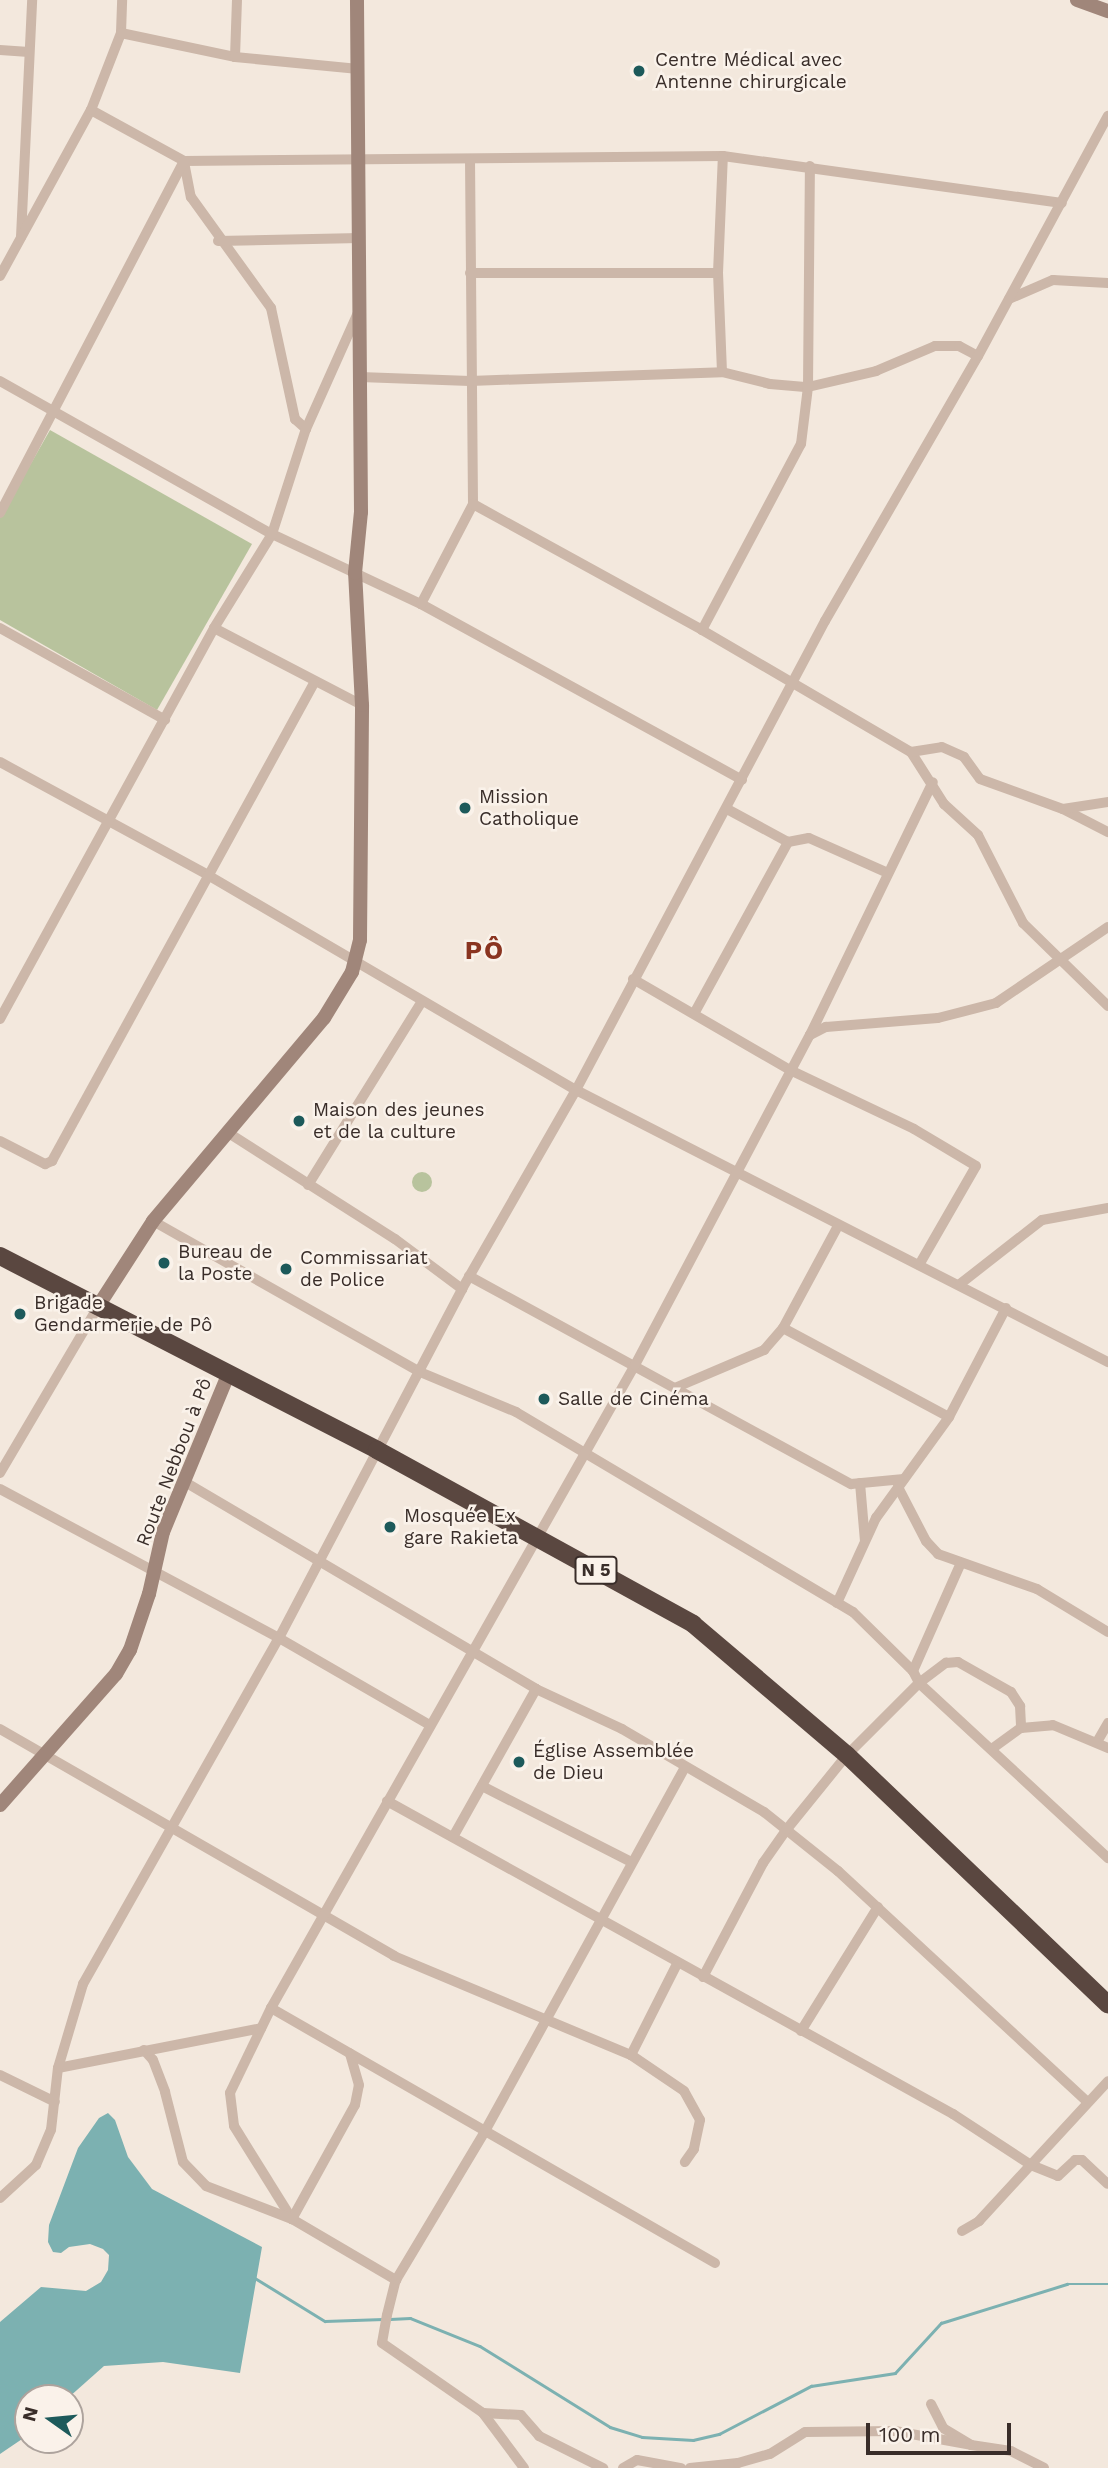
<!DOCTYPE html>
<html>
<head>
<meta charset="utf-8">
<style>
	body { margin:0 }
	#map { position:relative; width:1108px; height:2468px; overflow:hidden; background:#f3e8dd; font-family:"Work Sans",sans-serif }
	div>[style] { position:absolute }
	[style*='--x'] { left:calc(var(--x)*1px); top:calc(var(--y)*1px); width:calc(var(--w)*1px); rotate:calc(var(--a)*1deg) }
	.green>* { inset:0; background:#b8c39d }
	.round { border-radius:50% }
	.water>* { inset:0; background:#7cb1b1 }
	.stream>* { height:2.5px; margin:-1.25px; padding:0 1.25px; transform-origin:1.25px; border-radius:1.25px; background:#7cb1b1 }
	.street>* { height:10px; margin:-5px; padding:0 5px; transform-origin:5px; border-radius:5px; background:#ccb7a9 }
	.secondary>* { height:14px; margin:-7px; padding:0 7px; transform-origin:7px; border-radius:7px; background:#a0867a }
	.highway>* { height:18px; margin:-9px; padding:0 9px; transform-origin:9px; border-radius:9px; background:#5a4740 }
	.dots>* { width:19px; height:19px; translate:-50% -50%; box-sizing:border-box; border:4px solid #faf2ea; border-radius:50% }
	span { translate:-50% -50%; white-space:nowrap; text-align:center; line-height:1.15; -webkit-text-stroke:5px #faf2ea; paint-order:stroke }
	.shield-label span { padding:2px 5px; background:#faf2ea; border:2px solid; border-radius:5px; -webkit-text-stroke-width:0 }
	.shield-label { font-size:18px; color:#392d29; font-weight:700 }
	.poi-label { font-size:19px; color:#392d29 }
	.left { translate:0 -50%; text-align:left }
	.street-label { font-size:19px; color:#392d29 }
	.district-label { font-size:26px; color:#8a3420; font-weight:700; letter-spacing:2px }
	.north { position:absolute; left:14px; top:2384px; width:70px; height:70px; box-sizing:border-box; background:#faf2ea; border:2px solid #ada39d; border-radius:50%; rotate:285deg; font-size:19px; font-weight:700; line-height:28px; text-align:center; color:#392d29 }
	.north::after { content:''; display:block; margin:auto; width:24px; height:32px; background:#1d5a5b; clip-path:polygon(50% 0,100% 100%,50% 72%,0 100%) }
	.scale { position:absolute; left:866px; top:2423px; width:145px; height:32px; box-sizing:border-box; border:4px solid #392d29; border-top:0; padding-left:9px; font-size:21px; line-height:24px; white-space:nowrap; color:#392d29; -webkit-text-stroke:5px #faf2ea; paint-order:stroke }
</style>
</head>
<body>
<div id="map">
	<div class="green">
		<div style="clip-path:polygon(50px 430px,252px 544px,157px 710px,0 620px,0 518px)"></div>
		<div class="round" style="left:412px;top:1172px;width:20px;height:20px"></div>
	</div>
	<div class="water">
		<div style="clip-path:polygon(108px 2113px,115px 2120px,128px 2157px,152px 2189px,262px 2247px,240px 2373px,163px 2362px,104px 2366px,68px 2398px,28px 2398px,28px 2435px,0 2454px,0 2322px,41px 2287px,86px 2291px,101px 2282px,108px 2270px,109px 2255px,103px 2249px,90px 2244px,69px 2247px,61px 2253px,53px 2252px,48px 2242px,49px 2225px,78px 2148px,99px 2118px)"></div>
	</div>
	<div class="stream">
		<div style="--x:255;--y:2278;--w:82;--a:31.6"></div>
		<div style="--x:325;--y:2321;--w:58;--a:-2"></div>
		<div style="--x:390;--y:2319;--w:20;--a:-3"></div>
		<div style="--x:410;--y:2318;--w:75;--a:21.8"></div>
		<div style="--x:480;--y:2346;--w:153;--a:31.9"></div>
		<div style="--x:610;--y:2427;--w:34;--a:17"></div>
		<div style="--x:642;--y:2437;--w:51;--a:3.4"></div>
		<div style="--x:693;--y:2440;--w:27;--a:-13"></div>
		<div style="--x:719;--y:2434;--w:104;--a:-27.6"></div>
		<div style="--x:811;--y:2386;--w:85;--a:-8.8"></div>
		<div style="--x:895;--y:2373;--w:68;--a:-47.4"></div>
		<div style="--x:941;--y:2323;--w:132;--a:-17.2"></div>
		<div style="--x:1067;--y:2284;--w:41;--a:0"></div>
	</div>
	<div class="street">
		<div style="--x:121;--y:33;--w:33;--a:-88"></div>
		<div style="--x:0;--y:50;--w:29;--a:4"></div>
		<div style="--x:235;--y:57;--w:57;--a:-88"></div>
		<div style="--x:91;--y:110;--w:106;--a:28.7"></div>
		<div style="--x:184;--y:161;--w:539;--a:-0.53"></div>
		<div style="--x:723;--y:156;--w:342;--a:7.9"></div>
		<div style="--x:470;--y:159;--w:345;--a:89.5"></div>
		<div style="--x:184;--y:162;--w:36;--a:79"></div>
		<div style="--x:191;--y:197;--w:137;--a:54.2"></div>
		<div style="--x:271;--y:308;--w:114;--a:77.8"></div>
		<div style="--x:295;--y:419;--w:15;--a:42"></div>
		<div style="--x:21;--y:237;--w:237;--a:-87.3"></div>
		<div style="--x:218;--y:241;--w:142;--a:-1.2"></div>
		<div style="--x:470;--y:273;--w:248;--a:0"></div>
		<div style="--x:0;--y:276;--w:189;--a:-61.3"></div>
		<div style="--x:91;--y:110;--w:83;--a:-68.7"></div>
		<div style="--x:121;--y:33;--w:116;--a:11.9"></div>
		<div style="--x:235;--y:57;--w:124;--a:5.6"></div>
		<div style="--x:1009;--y:299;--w:48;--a:-23.4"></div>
		<div style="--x:1053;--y:280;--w:55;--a:3.1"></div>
		<div style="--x:722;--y:372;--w:99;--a:-92.3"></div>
		<div style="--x:718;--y:273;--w:117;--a:-87.6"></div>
		<div style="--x:360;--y:377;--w:110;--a:2.1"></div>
		<div style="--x:470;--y:381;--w:252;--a:-2"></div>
		<div style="--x:722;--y:372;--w:49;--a:14"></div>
		<div style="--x:770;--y:384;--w:38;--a:5"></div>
		<div style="--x:808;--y:387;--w:70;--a:-13.2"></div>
		<div style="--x:876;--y:371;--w:64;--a:-23"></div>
		<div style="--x:935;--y:346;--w:24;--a:0"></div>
		<div style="--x:959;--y:346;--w:21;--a:28"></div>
		<div style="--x:0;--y:381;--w:312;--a:29.4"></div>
		<div style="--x:272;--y:534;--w:165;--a:25.2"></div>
		<div style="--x:421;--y:604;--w:366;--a:28.7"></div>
		<div style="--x:0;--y:513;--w:397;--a:-62.4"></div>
		<div style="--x:421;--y:604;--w:113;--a:-62.5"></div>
		<div style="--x:473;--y:504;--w:261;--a:28.8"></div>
		<div style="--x:702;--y:630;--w:242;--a:30.3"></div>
		<div style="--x:911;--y:752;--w:62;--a:57.6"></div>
		<div style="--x:944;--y:804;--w:46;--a:42.4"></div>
		<div style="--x:978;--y:835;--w:99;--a:62.9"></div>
		<div style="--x:1023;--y:923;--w:119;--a:44.3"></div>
		<div style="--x:0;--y:628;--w:189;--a:29.1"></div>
		<div style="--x:214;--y:628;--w:167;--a:27.5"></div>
		<div style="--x:702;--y:630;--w:211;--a:-62"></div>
		<div style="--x:801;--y:444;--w:57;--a:-83"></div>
		<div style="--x:808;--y:387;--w:221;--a:-89.5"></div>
		<div style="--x:911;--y:752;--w:31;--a:-9"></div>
		<div style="--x:942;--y:747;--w:24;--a:24"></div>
		<div style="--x:964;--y:757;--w:27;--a:54"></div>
		<div style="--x:980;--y:779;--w:88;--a:19.9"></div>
		<div style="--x:1063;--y:809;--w:51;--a:27.1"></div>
		<div style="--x:0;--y:762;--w:234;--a:28.5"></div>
		<div style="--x:206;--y:874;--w:428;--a:30.3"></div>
		<div style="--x:576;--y:1090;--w:598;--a:27.08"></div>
		<div style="--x:727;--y:809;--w:69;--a:28.4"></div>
		<div style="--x:788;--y:842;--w:21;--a:-11"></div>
		<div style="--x:809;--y:838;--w:86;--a:23.9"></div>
		<div style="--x:1063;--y:809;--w:46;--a:-8.8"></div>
		<div style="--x:633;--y:979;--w:181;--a:30.1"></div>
		<div style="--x:790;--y:1070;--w:137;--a:25.4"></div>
		<div style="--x:914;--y:1129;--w:72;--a:30.8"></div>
		<div style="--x:976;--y:1166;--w:114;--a:119.9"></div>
		<div style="--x:695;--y:1012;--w:194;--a:-61.3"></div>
		<div style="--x:0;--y:1019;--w:446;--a:-61.3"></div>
		<div style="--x:214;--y:628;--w:110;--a:-58.3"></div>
		<div style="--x:272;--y:534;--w:110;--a:-72.1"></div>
		<div style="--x:306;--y:429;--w:127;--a:-65.9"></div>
		<div style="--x:810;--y:1035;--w:18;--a:-27"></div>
		<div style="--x:826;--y:1027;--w:112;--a:-4.6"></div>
		<div style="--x:938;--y:1018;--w:60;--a:-14.5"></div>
		<div style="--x:996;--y:1003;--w:135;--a:-34.2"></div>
		<div style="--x:227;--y:1132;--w:199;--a:32.5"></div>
		<div style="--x:395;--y:1239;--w:84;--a:36.7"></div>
		<div style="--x:0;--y:1141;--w:51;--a:27.1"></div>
		<div style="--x:45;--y:1164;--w:8;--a:-23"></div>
		<div style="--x:52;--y:1161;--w:545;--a:-61.27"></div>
		<div style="--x:308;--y:1185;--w:214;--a:-58.2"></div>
		<div style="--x:153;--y:1221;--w:307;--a:29.5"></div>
		<div style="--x:420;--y:1372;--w:104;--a:22.6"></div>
		<div style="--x:516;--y:1412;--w:392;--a:30.7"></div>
		<div style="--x:853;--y:1612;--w:84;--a:44.5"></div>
		<div style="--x:913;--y:1671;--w:13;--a:63"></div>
		<div style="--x:919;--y:1683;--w:258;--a:42.8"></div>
		<div style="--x:469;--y:1276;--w:435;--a:28.6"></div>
		<div style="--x:851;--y:1484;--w:53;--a:-5.4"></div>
		<div style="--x:960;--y:1284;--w:104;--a:-38"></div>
		<div style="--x:1042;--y:1220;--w:67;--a:-10.3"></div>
		<div style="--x:783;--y:1328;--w:188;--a:28.2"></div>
		<div style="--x:677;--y:1387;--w:95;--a:-23"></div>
		<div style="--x:764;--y:1350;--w:29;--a:-49"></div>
		<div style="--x:783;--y:1328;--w:116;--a:-61.7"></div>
		<div style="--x:0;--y:1473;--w:191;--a:-59.5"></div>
		<div style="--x:185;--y:1482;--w:407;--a:30.5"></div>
		<div style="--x:536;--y:1689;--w:95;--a:24.9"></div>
		<div style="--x:622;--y:1729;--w:164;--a:30.3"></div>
		<div style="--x:764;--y:1812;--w:95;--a:38.6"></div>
		<div style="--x:838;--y:1871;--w:338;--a:42.8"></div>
		<div style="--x:860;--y:1483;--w:58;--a:85.1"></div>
		<div style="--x:898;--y:1487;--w:61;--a:62.6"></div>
		<div style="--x:926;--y:1541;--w:18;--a:47"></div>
		<div style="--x:938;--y:1554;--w:105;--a:19.5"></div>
		<div style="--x:1037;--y:1589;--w:83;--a:31.2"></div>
		<div style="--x:0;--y:1489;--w:316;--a:28.1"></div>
		<div style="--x:279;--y:1638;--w:172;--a:30"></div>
		<div style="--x:837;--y:1603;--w:94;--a:-65.4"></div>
		<div style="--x:876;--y:1518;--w:125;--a:-54.1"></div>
		<div style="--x:949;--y:1417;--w:123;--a:-62.4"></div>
		<div style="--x:913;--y:1671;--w:116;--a:-66.1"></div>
		<div style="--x:0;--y:1729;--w:455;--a:29.9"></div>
		<div style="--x:394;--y:1956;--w:257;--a:22.7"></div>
		<div style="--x:631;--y:2055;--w:64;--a:34.2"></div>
		<div style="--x:684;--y:2091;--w:33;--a:61"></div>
		<div style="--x:700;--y:2120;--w:30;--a:102"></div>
		<div style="--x:694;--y:2149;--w:16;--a:125"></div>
		<div style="--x:1097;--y:1742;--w:22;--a:-60"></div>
		<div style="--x:993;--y:1748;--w:34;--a:-36"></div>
		<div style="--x:1021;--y:1728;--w:32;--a:-5"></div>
		<div style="--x:1053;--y:1725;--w:60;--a:22.7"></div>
		<div style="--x:482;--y:1786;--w:167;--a:27"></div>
		<div style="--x:387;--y:1801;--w:647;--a:28.94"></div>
		<div style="--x:953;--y:2114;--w:93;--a:33.2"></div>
		<div style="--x:1031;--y:2165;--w:29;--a:22"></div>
		<div style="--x:1058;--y:2176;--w:23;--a:-43"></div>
		<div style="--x:1075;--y:2160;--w:7;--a:0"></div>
		<div style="--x:1082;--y:2160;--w:35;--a:43"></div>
		<div style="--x:453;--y:1837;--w:170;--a:-60.7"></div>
		<div style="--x:703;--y:1977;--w:129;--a:-62.2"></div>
		<div style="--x:763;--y:1863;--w:42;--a:-54.8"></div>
		<div style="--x:787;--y:1829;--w:95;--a:-51"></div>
		<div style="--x:847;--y:1755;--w:102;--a:-45"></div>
		<div style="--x:919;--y:1683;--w:34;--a:-37"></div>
		<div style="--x:946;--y:1663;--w:12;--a:-5"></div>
		<div style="--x:958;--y:1662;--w:61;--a:29.5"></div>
		<div style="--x:1011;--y:1692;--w:17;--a:57"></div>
		<div style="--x:1020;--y:1706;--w:22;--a:87"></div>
		<div style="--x:271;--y:2008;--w:94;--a:115.8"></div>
		<div style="--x:230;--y:2093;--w:33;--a:83"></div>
		<div style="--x:234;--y:2126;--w:110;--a:58.1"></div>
		<div style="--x:292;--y:2219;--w:121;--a:30.4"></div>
		<div style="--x:801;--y:2031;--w:146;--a:-58.2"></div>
		<div style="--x:144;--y:2050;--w:13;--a:48"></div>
		<div style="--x:153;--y:2060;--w:34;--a:69"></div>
		<div style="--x:165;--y:2092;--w:72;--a:75.6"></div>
		<div style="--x:183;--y:2162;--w:33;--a:46"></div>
		<div style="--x:206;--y:2186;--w:92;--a:21"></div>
		<div style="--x:292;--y:2219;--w:130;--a:-61.1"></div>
		<div style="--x:355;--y:2105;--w:20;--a:-79"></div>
		<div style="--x:359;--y:2085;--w:33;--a:-106"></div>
		<div style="--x:631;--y:2055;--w:102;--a:-63.2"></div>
		<div style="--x:58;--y:2068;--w:207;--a:-11.1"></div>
		<div style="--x:0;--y:2075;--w:61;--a:26.1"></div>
		<div style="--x:0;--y:2198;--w:49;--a:-42.5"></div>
		<div style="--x:36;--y:2165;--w:38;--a:-67"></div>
		<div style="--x:51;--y:2130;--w:62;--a:-83.6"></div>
		<div style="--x:58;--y:2068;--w:88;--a:-73.4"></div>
		<div style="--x:83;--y:1984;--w:398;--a:-60.5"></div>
		<div style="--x:279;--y:1638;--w:394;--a:-62.3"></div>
		<div style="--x:462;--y:1289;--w:229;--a:-60.2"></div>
		<div style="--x:576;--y:1090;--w:531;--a:-62.04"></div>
		<div style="--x:825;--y:621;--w:306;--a:-60"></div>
		<div style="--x:978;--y:356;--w:273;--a:-61.6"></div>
		<div style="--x:962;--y:2231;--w:20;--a:-30"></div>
		<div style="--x:979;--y:2221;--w:190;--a:-47.3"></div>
		<div style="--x:715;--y:2263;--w:512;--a:-150.13"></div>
		<div style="--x:271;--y:2008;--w:739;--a:-60.49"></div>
		<div style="--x:635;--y:1365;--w:374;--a:-62.1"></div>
		<div style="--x:810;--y:1035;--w:281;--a:-64.1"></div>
		<div style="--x:931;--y:2404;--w:27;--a:63"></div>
		<div style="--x:943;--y:2428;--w:33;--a:31"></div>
		<div style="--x:971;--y:2445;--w:40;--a:8.5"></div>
		<div style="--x:1011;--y:2451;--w:37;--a:27"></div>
		<div style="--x:483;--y:2413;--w:38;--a:3"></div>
		<div style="--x:521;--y:2415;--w:28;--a:49"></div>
		<div style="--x:539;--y:2436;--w:72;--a:26.6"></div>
		<div style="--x:524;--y:2468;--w:69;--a:-126.7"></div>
		<div style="--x:483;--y:2413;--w:123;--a:-145.3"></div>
		<div style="--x:382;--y:2343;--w:28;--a:-80"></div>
		<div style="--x:387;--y:2315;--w:36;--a:-76"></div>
		<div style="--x:396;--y:2280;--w:174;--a:-59.1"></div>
		<div style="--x:485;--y:2131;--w:415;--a:-61.2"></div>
		<div style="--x:623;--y:2468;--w:16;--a:-30"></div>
		<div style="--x:637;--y:2460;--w:45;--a:10.3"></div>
		<div style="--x:690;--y:2468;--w:48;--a:-5.9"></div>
		<div style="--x:738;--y:2463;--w:33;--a:-16"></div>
		<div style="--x:770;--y:2454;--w:41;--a:-32.2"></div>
		<div style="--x:805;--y:2432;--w:90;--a:-0.6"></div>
		<div style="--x:895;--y:2431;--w:77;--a:10.4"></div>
	</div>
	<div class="secondary">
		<div style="--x:1077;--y:0;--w:33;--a:20"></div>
		<div style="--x:97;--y:1308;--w:103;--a:-57.2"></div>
		<div style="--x:153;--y:1221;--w:265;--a:-49.9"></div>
		<div style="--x:324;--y:1018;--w:54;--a:-58.7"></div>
		<div style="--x:352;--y:972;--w:33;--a:-76"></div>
		<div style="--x:360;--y:940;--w:235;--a:-89.5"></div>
		<div style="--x:362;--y:705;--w:132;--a:-93"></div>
		<div style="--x:355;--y:573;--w:61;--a:-84.4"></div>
		<div style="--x:361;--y:512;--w:512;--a:-90.45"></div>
		<div style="--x:0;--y:1805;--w:175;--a:-48.5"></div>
		<div style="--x:116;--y:1674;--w:28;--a:-60"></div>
		<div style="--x:130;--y:1650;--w:59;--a:-71.3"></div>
		<div style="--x:149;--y:1594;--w:64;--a:-77.3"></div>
		<div style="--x:163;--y:1532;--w:170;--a:-67.5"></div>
	</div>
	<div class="highway">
		<div style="--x:0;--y:1256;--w:424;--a:27.2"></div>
		<div style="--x:377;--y:1450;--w:361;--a:28.8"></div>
		<div style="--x:693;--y:1624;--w:202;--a:40.4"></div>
		<div style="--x:847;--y:1755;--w:361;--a:43.7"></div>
	</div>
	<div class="dots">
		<div style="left:639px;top:71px;background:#1d5a5b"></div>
		<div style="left:465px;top:808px;background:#1d5a5b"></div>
		<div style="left:299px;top:1121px;background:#1d5a5b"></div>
		<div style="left:164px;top:1263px;background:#1d5a5b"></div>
		<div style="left:286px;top:1269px;background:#1d5a5b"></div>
		<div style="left:20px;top:1314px;background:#1d5a5b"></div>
		<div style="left:544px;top:1399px;background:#1d5a5b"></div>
		<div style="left:390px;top:1527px;background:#1d5a5b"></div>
		<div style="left:519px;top:1762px;background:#1d5a5b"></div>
	</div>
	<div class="shield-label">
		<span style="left:596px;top:1570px">N 5</span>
	</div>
	<div class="poi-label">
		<span class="left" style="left:655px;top:71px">Centre Médical avec<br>Antenne chirurgicale</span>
		<span class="left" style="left:479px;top:808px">Mission<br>Catholique</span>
		<span class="left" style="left:313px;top:1121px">Maison des jeunes<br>et de la culture</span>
		<span class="left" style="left:178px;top:1263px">Bureau de<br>la Poste</span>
		<span class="left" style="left:300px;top:1269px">Commissariat<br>de Police</span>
		<span class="left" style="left:34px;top:1314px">Brigade<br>Gendarmerie de Pô</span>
		<span class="left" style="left:558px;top:1399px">Salle de Cinéma</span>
		<span class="left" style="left:404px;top:1527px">Mosquée Ex<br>gare Rakieta</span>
		<span class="left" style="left:533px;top:1762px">Église Assemblée<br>de Dieu</span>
	</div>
	<div class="street-label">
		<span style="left:174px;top:1462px;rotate:-69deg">Route Nebbou à Pô</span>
	</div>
	<div class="district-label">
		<span style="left:485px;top:951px">PÔ</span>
	</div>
	<div class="north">N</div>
	<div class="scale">100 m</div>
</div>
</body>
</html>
